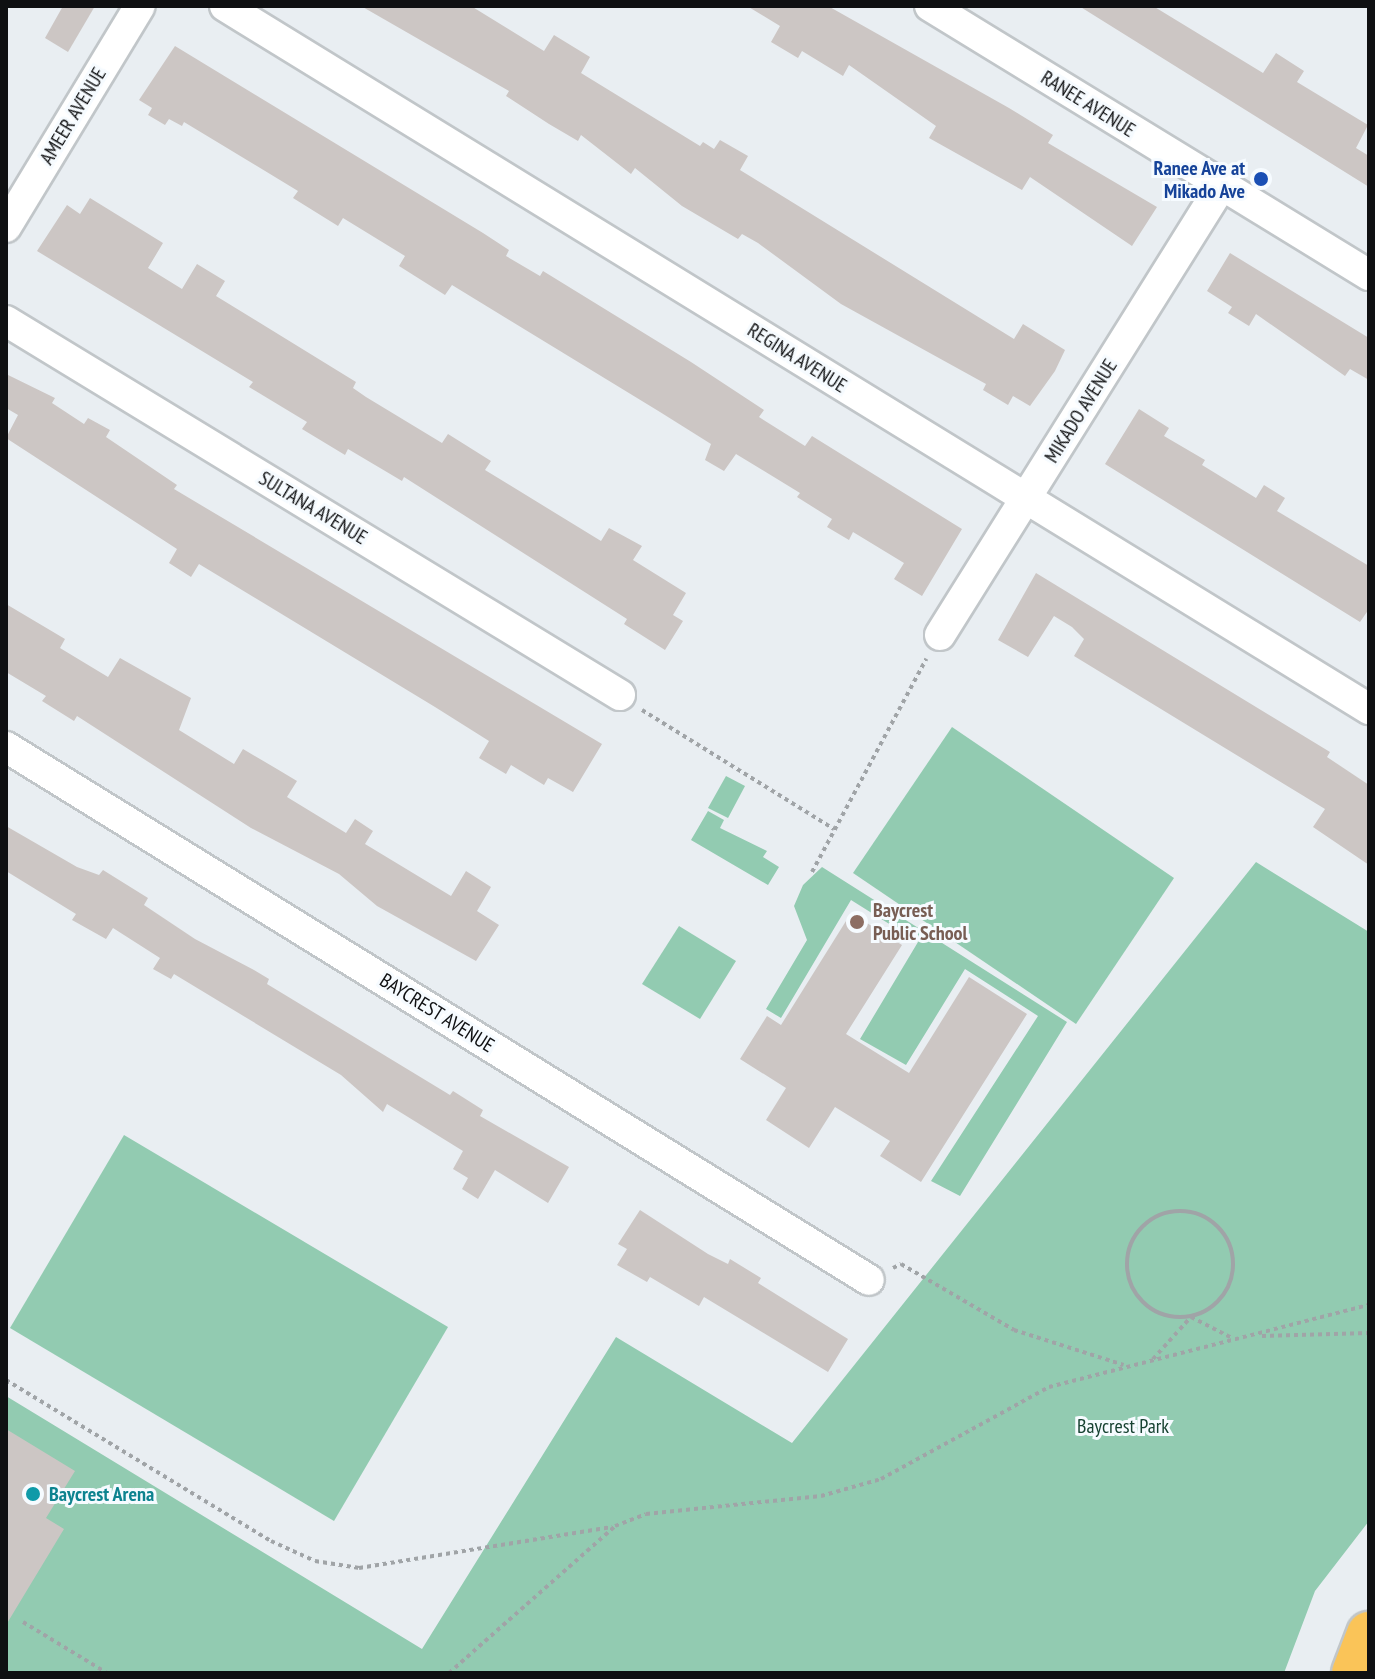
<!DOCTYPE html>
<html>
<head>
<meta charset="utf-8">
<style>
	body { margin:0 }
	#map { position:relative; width:1375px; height:1679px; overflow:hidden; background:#e9eef2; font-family:"PT Sans Narrow",sans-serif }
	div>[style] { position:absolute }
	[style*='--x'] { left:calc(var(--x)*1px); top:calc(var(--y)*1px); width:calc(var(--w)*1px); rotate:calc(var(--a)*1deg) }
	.green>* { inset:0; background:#92cbb1 }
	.building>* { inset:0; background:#ccc6c4 }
	.path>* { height:4px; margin-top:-2px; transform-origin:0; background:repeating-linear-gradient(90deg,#a0a4a7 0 4px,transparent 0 8px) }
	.path>.ring { margin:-2px; padding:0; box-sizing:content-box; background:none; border:4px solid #a0a4a7; border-radius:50% }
	.roads { filter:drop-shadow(2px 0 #c1c6c9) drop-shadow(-2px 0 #c1c6c9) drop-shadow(0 2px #c1c6c9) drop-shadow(0 -2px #c1c6c9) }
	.minor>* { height:30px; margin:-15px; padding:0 15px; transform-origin:15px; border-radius:15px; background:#fff }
	.highway>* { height:44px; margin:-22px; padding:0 22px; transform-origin:22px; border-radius:22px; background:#fac458 }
	.dots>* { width:22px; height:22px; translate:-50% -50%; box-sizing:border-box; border:4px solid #f6fbff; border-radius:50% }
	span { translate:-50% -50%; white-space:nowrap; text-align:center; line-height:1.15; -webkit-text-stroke:6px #f6fbff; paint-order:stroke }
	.street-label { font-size:20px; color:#0f1012 }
	.transit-label { font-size:20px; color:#164399; font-weight:700 }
	.right { translate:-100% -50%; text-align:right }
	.education-label { font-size:20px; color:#785e54; font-weight:700 }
	.left { translate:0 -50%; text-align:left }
	.park-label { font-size:20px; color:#174332 }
	.culture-label { font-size:20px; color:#0d838f; font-weight:700 }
	.frame { position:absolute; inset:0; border:8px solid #0f1012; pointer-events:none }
</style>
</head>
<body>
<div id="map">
	<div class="green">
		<div style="clip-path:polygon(952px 727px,1174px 878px,1076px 1024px,853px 873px)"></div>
		<div style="clip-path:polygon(726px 776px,745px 786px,728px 818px,708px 808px)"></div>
		<div style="clip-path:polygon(708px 811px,724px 820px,720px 828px,767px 851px,763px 857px,779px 867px,768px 885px,691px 840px)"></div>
		<div style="clip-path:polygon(1256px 862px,1369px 932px,1369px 1521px,1315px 1591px,1284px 1673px,6px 1673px,6px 1396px,422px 1649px,616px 1337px,792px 1443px)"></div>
		<div style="clip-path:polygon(822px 867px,1067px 1022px,960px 1196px,931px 1181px,1038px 1016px,965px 969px,906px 1065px,860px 1039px,918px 942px,851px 900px,781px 1018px,766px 1009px,807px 940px,794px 906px,803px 885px)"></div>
		<div style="clip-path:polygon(679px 926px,736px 961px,700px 1019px,642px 984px)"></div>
		<div style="clip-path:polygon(124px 1135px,448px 1327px,334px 1521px,10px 1328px)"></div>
	</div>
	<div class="building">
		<div style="clip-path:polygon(63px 6px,95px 6px,68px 52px,45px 38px)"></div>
		<div style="clip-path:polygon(361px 6px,471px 6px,544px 51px,554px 35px,590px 57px,581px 73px,700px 146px,703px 142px,714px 149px,720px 140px,748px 156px,740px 170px,1014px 339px,1023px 324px,1065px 350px,1055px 371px,1030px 406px,1013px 396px,1008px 405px,983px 390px,986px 384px,841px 304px,758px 243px,742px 234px,738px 239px,682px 206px,635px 168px,631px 174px,581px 135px,578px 141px,549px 124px,506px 96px,509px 91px)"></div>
		<div style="clip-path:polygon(747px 6px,828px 6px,1009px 108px,1053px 135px,1048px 143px,1157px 207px,1132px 246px,1030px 177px,1022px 190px,929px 138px,936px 126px,849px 65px,843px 76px,802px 51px,798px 58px,771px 42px,780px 26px)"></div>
		<div style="clip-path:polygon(1079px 6px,1153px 6px,1263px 73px,1276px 53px,1304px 71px,1297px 82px,1368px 125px,1356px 148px,1369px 156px,1369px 187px)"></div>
		<div style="clip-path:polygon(175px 46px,483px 233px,509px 250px,506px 256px,540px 276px,543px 271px,691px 362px,764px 410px,759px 417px,805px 446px,812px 436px,962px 529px,922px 596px,894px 579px,904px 563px,853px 532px,849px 540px,827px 527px,832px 519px,797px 497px,800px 493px,736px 454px,724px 471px,705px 460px,711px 444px,660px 412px,452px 285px,445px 295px,399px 266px,405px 256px,343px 218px,338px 226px,293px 198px,298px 191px,184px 122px,182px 126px,169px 119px,165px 125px,148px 115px,152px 108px,139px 100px)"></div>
		<div style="clip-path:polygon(90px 198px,163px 243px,148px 268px,182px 289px,197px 264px,225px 281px,216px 296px,356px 382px,353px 388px,366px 397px,442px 443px,448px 434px,491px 461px,485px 470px,601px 541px,609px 528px,642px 546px,633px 560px,686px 593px,673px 615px,683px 621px,665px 650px,624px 624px,627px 619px,404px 477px,402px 481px,348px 449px,345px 455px,302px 429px,307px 422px,249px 387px,253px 382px,37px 251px,67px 205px,80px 214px)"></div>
		<div style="clip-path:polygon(1230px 253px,1369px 338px,1369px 380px,1350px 369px,1345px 376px,1256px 314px,1249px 326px,1228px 313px,1232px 307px,1207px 291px)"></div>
		<div style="clip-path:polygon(6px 374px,55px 398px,52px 403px,84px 424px,88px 418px,110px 430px,106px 437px,177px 485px,174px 489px,602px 744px,573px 792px,548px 778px,544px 785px,511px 765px,506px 774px,479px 758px,489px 741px,435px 707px,199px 564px,191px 577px,169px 563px,177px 549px,6px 438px,18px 415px,6px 408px)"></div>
		<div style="clip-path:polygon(1139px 409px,1169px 428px,1164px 436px,1205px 460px,1202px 465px,1256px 498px,1264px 485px,1285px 498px,1277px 511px,1369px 566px,1369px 609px,1360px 622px,1105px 464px)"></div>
		<div style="clip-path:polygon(1036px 573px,1330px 752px,1327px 757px,1369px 785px,1369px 865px,1313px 827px,1325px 809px,1074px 656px,1084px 639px,1072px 627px,1054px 616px,1028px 657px,998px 640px)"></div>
		<div style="clip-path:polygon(6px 604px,65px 639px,60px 648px,108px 677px,120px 658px,191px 698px,179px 730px,234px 764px,243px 749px,277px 769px,297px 781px,287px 797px,346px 833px,355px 819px,373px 831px,365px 844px,451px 896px,466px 871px,491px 887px,477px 911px,499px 925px,476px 961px,377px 906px,339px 874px,251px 828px,77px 716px,74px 721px,42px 701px,46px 696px,6px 672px)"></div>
		<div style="clip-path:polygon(6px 826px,77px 867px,99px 875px,103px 870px,148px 898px,144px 905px,195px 939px,254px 970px,269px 979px,267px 984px,450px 1095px,453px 1091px,483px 1110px,480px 1116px,569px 1167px,548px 1203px,495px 1170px,478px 1199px,462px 1189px,468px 1178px,453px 1169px,463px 1151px,387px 1104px,383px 1112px,341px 1075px,174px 974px,171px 979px,153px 969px,160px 958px,113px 928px,106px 939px,72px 920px,76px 914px,6px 871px)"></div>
		<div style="clip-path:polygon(851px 913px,902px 945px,846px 1034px,909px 1073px,969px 977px,1027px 1014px,921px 1182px,880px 1156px,890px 1141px,835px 1107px,809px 1148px,766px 1120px,786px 1088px,740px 1059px,767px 1016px,781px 1025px)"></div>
		<div style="clip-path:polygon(640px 1210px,708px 1254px,728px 1264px,730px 1259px,761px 1278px,758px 1283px,848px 1339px,828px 1372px,704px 1297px,699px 1306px,650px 1277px,647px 1282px,617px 1265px,627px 1249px,618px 1244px)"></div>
		<div style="clip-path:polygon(6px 1429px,75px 1471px,46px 1518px,64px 1529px,6px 1625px)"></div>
	</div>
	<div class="path">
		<div style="--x:642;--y:710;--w:226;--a:31.8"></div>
		<div style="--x:812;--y:872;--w:242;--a:-61.8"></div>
		<div class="ring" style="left:1127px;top:1211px;width:102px;height:102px"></div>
		<div style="--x:893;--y:1268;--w:9;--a:-27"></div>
		<div style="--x:901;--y:1264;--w:131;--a:30.3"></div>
		<div style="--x:1014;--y:1330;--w:115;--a:17.7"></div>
		<div style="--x:1262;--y:1336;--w:107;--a:-1.6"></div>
		<div style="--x:1153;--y:1359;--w:57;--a:-47.9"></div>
		<div style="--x:1191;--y:1317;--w:46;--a:27.1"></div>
		<div style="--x:6;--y:1380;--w:310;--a:31.3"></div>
		<div style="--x:271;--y:1541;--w:48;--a:24.4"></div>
		<div style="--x:315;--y:1561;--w:45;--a:9"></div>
		<div style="--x:359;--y:1568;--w:256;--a:-9.2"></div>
		<div style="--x:23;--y:1622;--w:98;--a:31.3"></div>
		<div style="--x:449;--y:1673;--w:222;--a:-41.5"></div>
		<div style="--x:615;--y:1526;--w:33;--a:-21"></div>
		<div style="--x:646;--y:1514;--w:176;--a:-5.9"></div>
		<div style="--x:821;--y:1496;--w:62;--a:-15.8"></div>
		<div style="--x:881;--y:1479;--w:192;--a:-28.7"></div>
		<div style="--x:1049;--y:1387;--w:330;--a:-14.4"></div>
	</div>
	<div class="roads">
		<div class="minor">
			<div style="--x:225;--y:6;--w:1343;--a:31.57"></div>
			<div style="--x:930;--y:6;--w:515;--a:31.5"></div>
			<div style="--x:6;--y:227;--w:258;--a:-58.8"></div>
			<div style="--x:6;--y:321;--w:719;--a:31.35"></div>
			<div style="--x:940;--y:635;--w:530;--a:-57.96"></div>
			<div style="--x:6;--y:747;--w:1014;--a:31.7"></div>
		</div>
		<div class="highway">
			<div style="--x:1354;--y:1673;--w:42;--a:-69"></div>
		</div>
	</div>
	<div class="dots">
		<div style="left:1261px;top:179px;background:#1a4fb4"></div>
		<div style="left:857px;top:922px;background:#8d6e63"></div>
		<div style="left:33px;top:1494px;background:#0f9aa8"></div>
	</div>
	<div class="street-label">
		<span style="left:1088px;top:104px;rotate:32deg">RANEE AVENUE</span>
		<span style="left:73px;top:116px;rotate:-59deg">AMEER AVENUE</span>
		<span style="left:797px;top:358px;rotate:32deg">REGINA AVENUE</span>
		<span style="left:1081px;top:411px;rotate:-58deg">MIKADO AVENUE</span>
		<span style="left:313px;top:508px;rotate:31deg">SULTANA AVENUE</span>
		<span style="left:437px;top:1013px;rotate:32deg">BAYCREST AVENUE</span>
	</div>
	<div class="transit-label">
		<span class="right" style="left:1245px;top:180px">Ranee Ave at<br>Mikado Ave</span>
	</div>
	<div class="education-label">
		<span class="left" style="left:873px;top:922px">Baycrest<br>Public School</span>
	</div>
	<div class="park-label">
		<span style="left:1123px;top:1426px">Baycrest Park</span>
	</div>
	<div class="culture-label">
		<span class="left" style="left:49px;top:1494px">Baycrest Arena</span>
	</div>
	<div class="frame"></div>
</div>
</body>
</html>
